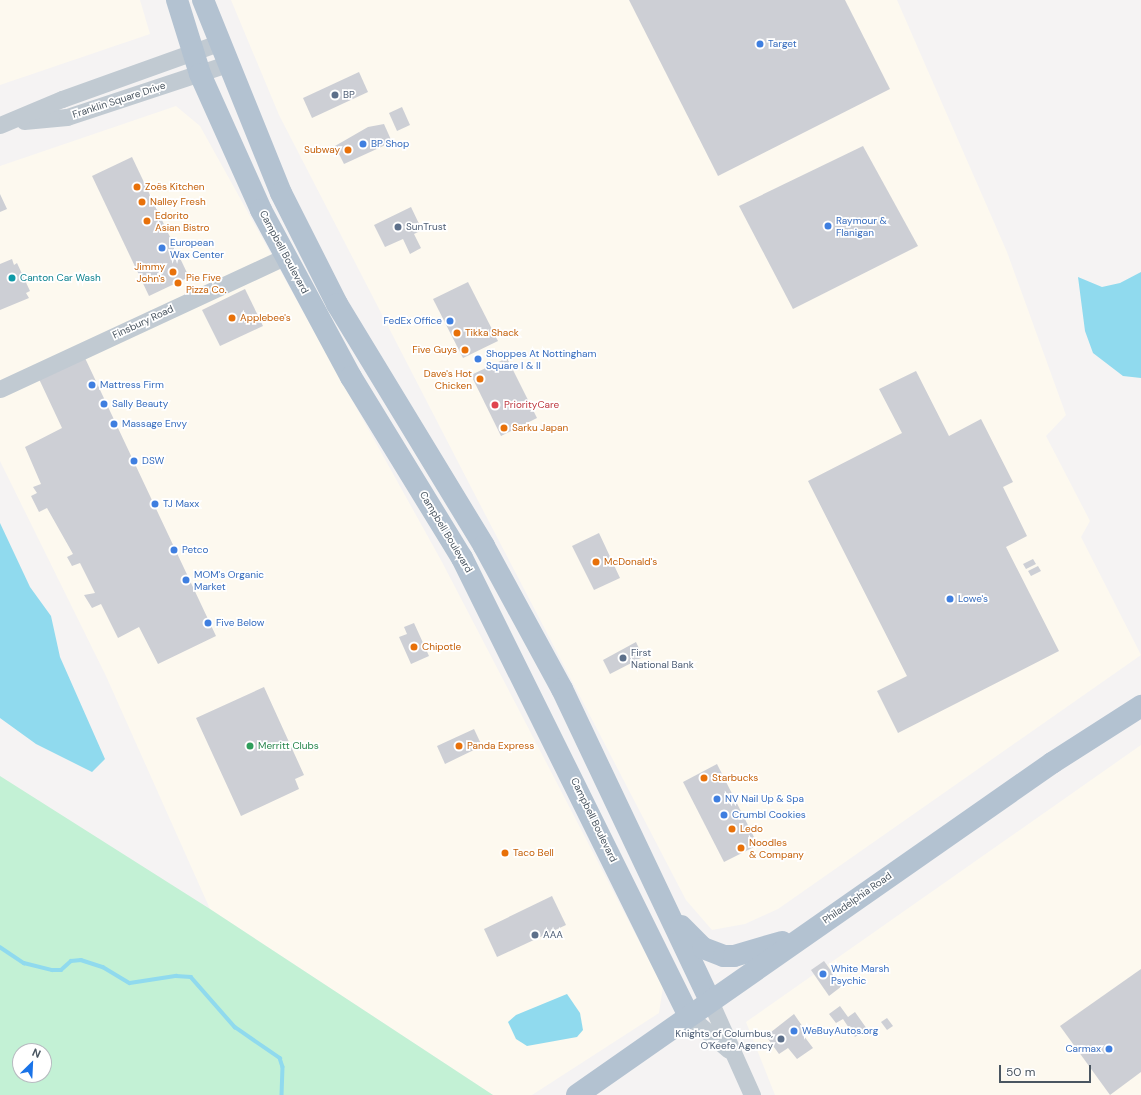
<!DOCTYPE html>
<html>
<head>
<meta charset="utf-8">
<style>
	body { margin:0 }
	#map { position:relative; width:1141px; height:1095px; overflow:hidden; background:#f5f3f3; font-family:"DM Sans",sans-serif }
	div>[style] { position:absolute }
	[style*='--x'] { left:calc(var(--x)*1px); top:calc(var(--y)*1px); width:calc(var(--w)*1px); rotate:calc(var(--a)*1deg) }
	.commercial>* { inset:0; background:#fdf9ef }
	.green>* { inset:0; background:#c3f1d5 }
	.water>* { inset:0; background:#90daee }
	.stream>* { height:3.5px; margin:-1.75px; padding:0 1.75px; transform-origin:1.75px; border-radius:1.75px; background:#90daee }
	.building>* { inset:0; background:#cdcfd5 }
	.minor>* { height:17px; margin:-8.5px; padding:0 8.5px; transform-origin:8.5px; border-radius:8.5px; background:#c1cad2 }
	.major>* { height:22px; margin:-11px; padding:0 11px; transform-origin:11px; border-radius:11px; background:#b3c2d1 }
	.dots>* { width:11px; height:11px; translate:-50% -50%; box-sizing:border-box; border:2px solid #fff; border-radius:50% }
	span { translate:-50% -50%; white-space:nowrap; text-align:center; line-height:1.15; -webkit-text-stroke:3.5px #fff; paint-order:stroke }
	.shop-label { font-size:10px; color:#366cbe }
	.left { translate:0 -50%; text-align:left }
	.right { translate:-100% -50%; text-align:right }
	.service-label { font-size:10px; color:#4e5e75 }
	.street-label { font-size:10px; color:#4a5661 }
	.food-label { font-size:10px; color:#c56008 }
	.culture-label { font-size:10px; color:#0d838f }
	.health-label { font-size:10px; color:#be3a42 }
	.leisure-label { font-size:10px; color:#27864d }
	.north { position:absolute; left:12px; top:1043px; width:40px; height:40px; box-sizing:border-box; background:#fff; border:1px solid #b7bbc0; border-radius:50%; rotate:24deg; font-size:11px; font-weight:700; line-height:16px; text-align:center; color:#4a5661 }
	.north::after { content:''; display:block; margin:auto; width:14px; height:18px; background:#1a73e8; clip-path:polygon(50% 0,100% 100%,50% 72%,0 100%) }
	.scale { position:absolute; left:999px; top:1065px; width:92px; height:18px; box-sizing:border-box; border:2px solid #4a5661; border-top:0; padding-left:5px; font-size:12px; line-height:14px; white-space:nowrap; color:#4a5661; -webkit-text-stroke:3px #fff; paint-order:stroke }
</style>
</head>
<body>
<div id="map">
	<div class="commercial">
		<div style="clip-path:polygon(0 0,140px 0,150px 34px,0 85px)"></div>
		<div style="clip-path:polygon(231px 0,897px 0,1007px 252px,1066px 415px,1046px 436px,1090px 521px,1081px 537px,1141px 655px,778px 909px,745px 924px,712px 930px,686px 900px,473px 491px,279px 115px)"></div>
		<div style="clip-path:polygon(176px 106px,200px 126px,442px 562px,663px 987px,659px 1013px,532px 1095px,493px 1095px,210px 909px,106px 676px,0 461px,0 166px)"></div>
		<div style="clip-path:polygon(1141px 745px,1141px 1095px,775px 1095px,746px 1022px)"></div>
	</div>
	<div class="green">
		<div style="clip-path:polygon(evenodd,0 776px,210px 909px,493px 1095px,0 1095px,0 776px,20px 1051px,44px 1051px,44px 1075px,20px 1075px,20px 1051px)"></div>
	</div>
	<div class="water">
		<div style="clip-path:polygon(1141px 272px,1141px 378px,1123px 376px,1093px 353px,1085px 331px,1078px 277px,1102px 287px,1120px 283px)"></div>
		<div style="clip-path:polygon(0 523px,30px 587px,51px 616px,60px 657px,105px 759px,92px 772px,36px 744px,0 718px)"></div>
		<div style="clip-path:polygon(567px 994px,580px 1013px,583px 1030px,577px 1037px,527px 1046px,516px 1039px,508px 1022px,516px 1015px)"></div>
	</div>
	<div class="stream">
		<div style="--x:0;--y:947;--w:29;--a:34"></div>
		<div style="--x:24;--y:963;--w:29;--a:14"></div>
		<div style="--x:52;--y:970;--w:9;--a:0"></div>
		<div style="--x:61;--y:970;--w:13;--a:-42"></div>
		<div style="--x:71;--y:961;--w:10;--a:-6"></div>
		<div style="--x:81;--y:960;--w:23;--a:18"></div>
		<div style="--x:103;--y:967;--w:31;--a:31"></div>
		<div style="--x:130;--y:983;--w:47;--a:-8.7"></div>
		<div style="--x:176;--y:976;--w:15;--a:4"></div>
		<div style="--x:191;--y:977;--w:67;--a:48.7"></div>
		<div style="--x:235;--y:1027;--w:55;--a:34.6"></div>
		<div style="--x:280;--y:1058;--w:9;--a:72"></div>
		<div style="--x:283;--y:1067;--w:28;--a:92"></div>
	</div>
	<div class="building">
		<div style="clip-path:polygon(629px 0,845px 0,890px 89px,718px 176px)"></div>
		<div style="clip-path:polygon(359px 72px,368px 92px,312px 118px,303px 98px)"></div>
		<div style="clip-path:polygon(402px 107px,410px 125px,397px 131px,389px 113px)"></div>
		<div style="clip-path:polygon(384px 124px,392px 142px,344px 164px,335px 146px,368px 127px)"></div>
		<div style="clip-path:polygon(863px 146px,918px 246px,793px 309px,739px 206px)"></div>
		<div style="clip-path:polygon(132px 157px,189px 277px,149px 296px,92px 176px)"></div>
		<div style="clip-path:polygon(0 194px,7px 209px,0 212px)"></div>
		<div style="clip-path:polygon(411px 207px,422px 230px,414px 234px,421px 248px,410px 254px,403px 239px,385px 247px,374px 225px)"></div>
		<div style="clip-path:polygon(12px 259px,14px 265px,17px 263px,30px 291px,26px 293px,29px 298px,0 310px,0 264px)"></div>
		<div style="clip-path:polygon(468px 282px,498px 341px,463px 358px,433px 299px)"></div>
		<div style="clip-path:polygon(245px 289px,263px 326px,220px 346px,202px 310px)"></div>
		<div style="clip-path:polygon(85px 358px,216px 636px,158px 664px,139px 627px,118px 638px,101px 604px,92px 608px,84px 595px,95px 593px,80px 563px,72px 566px,67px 557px,73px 554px,47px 508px,39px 512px,31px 496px,37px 493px,33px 487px,41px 484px,25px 447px,62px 428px,39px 379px)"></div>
		<div style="clip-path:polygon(507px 358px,537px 418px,501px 436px,471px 375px)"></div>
		<div style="clip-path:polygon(916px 371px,949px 436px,981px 419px,1013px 482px,1003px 487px,1027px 536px,1006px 547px,1059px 651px,898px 733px,877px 691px,907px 676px,808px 481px,902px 433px,879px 389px)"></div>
		<div style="clip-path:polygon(599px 533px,620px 578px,594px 590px,572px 546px)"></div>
		<div style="clip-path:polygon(1033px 559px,1036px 564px,1026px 569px,1023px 564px)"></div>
		<div style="clip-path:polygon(1038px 566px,1041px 571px,1031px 576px,1028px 571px)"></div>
		<div style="clip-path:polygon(414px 623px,429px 656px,411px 664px,399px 637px,407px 634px,404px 627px)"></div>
		<div style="clip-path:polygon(636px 642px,643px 657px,610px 674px,603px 660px)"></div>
		<div style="clip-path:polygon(264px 687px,304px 775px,295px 779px,299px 789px,241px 816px,196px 718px)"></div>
		<div style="clip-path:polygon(474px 729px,482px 746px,445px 764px,437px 746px)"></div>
		<div style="clip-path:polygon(717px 764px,758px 845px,724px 862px,683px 782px)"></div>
		<div style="clip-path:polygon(552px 896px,566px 925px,497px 957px,484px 929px)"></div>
		<div style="clip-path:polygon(824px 961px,842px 986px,829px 996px,811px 970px)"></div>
		<div style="clip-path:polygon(1141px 969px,1141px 1072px,1110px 1095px,1060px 1026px)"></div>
		<div style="clip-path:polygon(840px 1006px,848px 1017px,855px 1012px,867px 1029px,855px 1037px,843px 1019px,836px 1023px,829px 1014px)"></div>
		<div style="clip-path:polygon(794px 1014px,807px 1033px,804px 1036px,813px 1048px,797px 1059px,788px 1048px,779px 1054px,766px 1036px)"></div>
		<div style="clip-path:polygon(887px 1018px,893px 1026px,887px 1030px,881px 1022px)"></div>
	</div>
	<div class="minor">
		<div style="--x:24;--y:121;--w:43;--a:-5.3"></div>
		<div style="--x:67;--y:117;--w:169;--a:-18.3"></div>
		<div style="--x:0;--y:125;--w:67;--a:-22.8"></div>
		<div style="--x:62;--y:99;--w:166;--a:-19.7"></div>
		<div style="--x:0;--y:389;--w:315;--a:-24.9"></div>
		<div style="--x:710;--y:1001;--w:103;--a:65.9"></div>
		<div style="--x:689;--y:1016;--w:52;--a:40.4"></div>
	</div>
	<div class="major">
		<div style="--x:177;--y:0;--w:77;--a:72.7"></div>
		<div style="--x:200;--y:74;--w:149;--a:65.8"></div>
		<div style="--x:261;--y:210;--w:190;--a:61.7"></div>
		<div style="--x:351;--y:377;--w:212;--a:58.5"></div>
		<div style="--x:462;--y:558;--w:511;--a:63.64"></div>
		<div style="--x:203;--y:0;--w:208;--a:68"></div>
		<div style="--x:281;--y:193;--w:124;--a:63.2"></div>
		<div style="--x:337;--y:304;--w:283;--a:58.7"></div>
		<div style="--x:484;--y:546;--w:163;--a:61.4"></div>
		<div style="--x:562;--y:689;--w:345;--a:64.6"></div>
		<div style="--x:681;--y:926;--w:31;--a:45"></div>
		<div style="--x:703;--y:948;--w:22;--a:21"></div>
		<div style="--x:724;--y:956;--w:10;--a:0"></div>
		<div style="--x:734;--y:956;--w:50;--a:-16.3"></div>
		<div style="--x:577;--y:1095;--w:580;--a:-34.95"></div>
		<div style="--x:1052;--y:763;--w:106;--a:-32.6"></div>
	</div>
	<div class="dots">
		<div style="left:760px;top:44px;background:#3f7fe0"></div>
		<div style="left:335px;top:95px;background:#5c6f8a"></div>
		<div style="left:363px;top:144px;background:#3f7fe0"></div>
		<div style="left:348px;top:150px;background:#e8710a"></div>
		<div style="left:137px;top:187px;background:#e8710a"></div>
		<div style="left:142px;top:202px;background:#e8710a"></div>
		<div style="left:147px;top:221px;background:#e8710a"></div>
		<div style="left:828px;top:226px;background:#3f7fe0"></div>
		<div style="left:398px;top:227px;background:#5c6f8a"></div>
		<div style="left:162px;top:248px;background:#3f7fe0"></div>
		<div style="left:173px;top:272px;background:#e8710a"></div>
		<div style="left:12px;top:278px;background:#0f9aa8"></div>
		<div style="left:178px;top:283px;background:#e8710a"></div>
		<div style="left:232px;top:318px;background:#e8710a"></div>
		<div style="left:450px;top:321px;background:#3f7fe0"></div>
		<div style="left:457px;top:333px;background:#e8710a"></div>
		<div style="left:465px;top:350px;background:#e8710a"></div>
		<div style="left:478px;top:359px;background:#3f7fe0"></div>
		<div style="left:480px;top:379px;background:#e8710a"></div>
		<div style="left:92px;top:385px;background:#3f7fe0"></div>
		<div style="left:104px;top:404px;background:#3f7fe0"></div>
		<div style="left:495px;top:405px;background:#e0444e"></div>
		<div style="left:114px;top:424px;background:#3f7fe0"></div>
		<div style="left:504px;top:428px;background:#e8710a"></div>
		<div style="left:134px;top:461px;background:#3f7fe0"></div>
		<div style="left:155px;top:504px;background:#3f7fe0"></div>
		<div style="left:174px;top:550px;background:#3f7fe0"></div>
		<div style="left:596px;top:562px;background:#e8710a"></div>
		<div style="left:186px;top:580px;background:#3f7fe0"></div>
		<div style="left:950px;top:599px;background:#3f7fe0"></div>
		<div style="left:208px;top:623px;background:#3f7fe0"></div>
		<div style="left:414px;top:647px;background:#e8710a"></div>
		<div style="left:623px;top:658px;background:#5c6f8a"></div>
		<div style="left:250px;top:746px;background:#2e9e5b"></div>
		<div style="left:459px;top:746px;background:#e8710a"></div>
		<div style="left:704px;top:778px;background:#e8710a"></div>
		<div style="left:717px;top:799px;background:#3f7fe0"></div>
		<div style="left:724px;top:815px;background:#3f7fe0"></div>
		<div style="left:732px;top:829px;background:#e8710a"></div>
		<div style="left:741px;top:848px;background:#e8710a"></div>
		<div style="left:505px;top:853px;background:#e8710a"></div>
		<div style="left:535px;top:935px;background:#5c6f8a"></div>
		<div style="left:823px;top:974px;background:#3f7fe0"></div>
		<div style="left:794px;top:1031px;background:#3f7fe0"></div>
		<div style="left:781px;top:1039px;background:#5c6f8a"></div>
		<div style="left:1109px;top:1049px;background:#3f7fe0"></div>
	</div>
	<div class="shop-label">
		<span class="left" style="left:768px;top:44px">Target</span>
		<span class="left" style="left:371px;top:144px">BP Shop</span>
		<span class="left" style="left:836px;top:226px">Raymour &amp;<br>Flanigan</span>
		<span class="left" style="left:170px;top:248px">European<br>Wax Center</span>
		<span class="right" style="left:442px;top:321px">FedEx Office</span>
		<span class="left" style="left:486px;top:359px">Shoppes At Nottingham<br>Square I &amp; II</span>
		<span class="left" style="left:100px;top:385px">Mattress Firm</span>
		<span class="left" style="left:112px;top:404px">Sally Beauty</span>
		<span class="left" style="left:122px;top:424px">Massage Envy</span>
		<span class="left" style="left:142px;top:461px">DSW</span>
		<span class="left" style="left:163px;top:504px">TJ Maxx</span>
		<span class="left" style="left:182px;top:550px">Petco</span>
		<span class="left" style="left:194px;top:580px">MOM's Organic<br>Market</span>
		<span class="left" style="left:958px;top:599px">Lowe's</span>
		<span class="left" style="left:216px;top:623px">Five Below</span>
		<span class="left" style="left:725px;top:799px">NV Nail Up &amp; Spa</span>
		<span class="left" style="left:732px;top:815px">Crumbl Cookies</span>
		<span class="left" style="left:831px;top:974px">White Marsh<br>Psychic</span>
		<span class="left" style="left:802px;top:1031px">WeBuyAutos.org</span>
		<span class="right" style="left:1101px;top:1049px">Carmax</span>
	</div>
	<div class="service-label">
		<span class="left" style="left:343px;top:95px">BP</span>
		<span class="left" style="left:406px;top:227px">SunTrust</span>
		<span class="left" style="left:631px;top:658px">First<br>National Bank</span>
		<span class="left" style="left:543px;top:935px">AAA</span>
		<span class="right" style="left:773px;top:1039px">Knights of Columbus,<br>O'Keefe Agency</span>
	</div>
	<div class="street-label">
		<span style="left:119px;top:100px;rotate:-18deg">Franklin Square Drive</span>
		<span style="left:284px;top:252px;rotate:62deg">Campbell Boulevard</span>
		<span style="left:143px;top:322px;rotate:-25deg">Finsbury Road</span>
		<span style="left:446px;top:532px;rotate:59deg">Campbell Boulevard</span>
		<span style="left:594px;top:820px;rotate:64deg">Campbell Boulevard</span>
		<span style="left:857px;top:898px;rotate:-35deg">Philadelphia Road</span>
	</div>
	<div class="food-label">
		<span class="right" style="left:340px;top:150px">Subway</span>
		<span class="left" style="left:145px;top:187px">Zoës Kitchen</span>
		<span class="left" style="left:150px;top:202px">Nalley Fresh</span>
		<span class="left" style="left:155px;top:221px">Edorito<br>Asian Bistro</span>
		<span class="right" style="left:165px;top:272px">Jimmy<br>John's</span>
		<span class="left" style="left:186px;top:283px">Pie Five<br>Pizza Co.</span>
		<span class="left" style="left:240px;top:318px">Applebee's</span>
		<span class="left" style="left:465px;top:333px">Tikka Shack</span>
		<span class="right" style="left:457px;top:350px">Five Guys</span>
		<span class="right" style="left:472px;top:379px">Dave's Hot<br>Chicken</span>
		<span class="left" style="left:512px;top:428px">Sarku Japan</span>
		<span class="left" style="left:604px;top:562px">McDonald's</span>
		<span class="left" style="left:422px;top:647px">Chipotle</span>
		<span class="left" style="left:467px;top:746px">Panda Express</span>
		<span class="left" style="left:712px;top:778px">Starbucks</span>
		<span class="left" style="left:740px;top:829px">Ledo</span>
		<span class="left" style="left:749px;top:848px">Noodles<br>&amp; Company</span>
		<span class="left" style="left:513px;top:853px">Taco Bell</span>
	</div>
	<div class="culture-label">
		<span class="left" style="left:20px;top:278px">Canton Car Wash</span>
	</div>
	<div class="health-label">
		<span class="left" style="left:504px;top:405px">PriorityCare</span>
	</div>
	<div class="leisure-label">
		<span class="left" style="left:258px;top:746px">Merritt Clubs</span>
	</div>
	<div class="north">N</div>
	<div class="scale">50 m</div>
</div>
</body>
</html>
